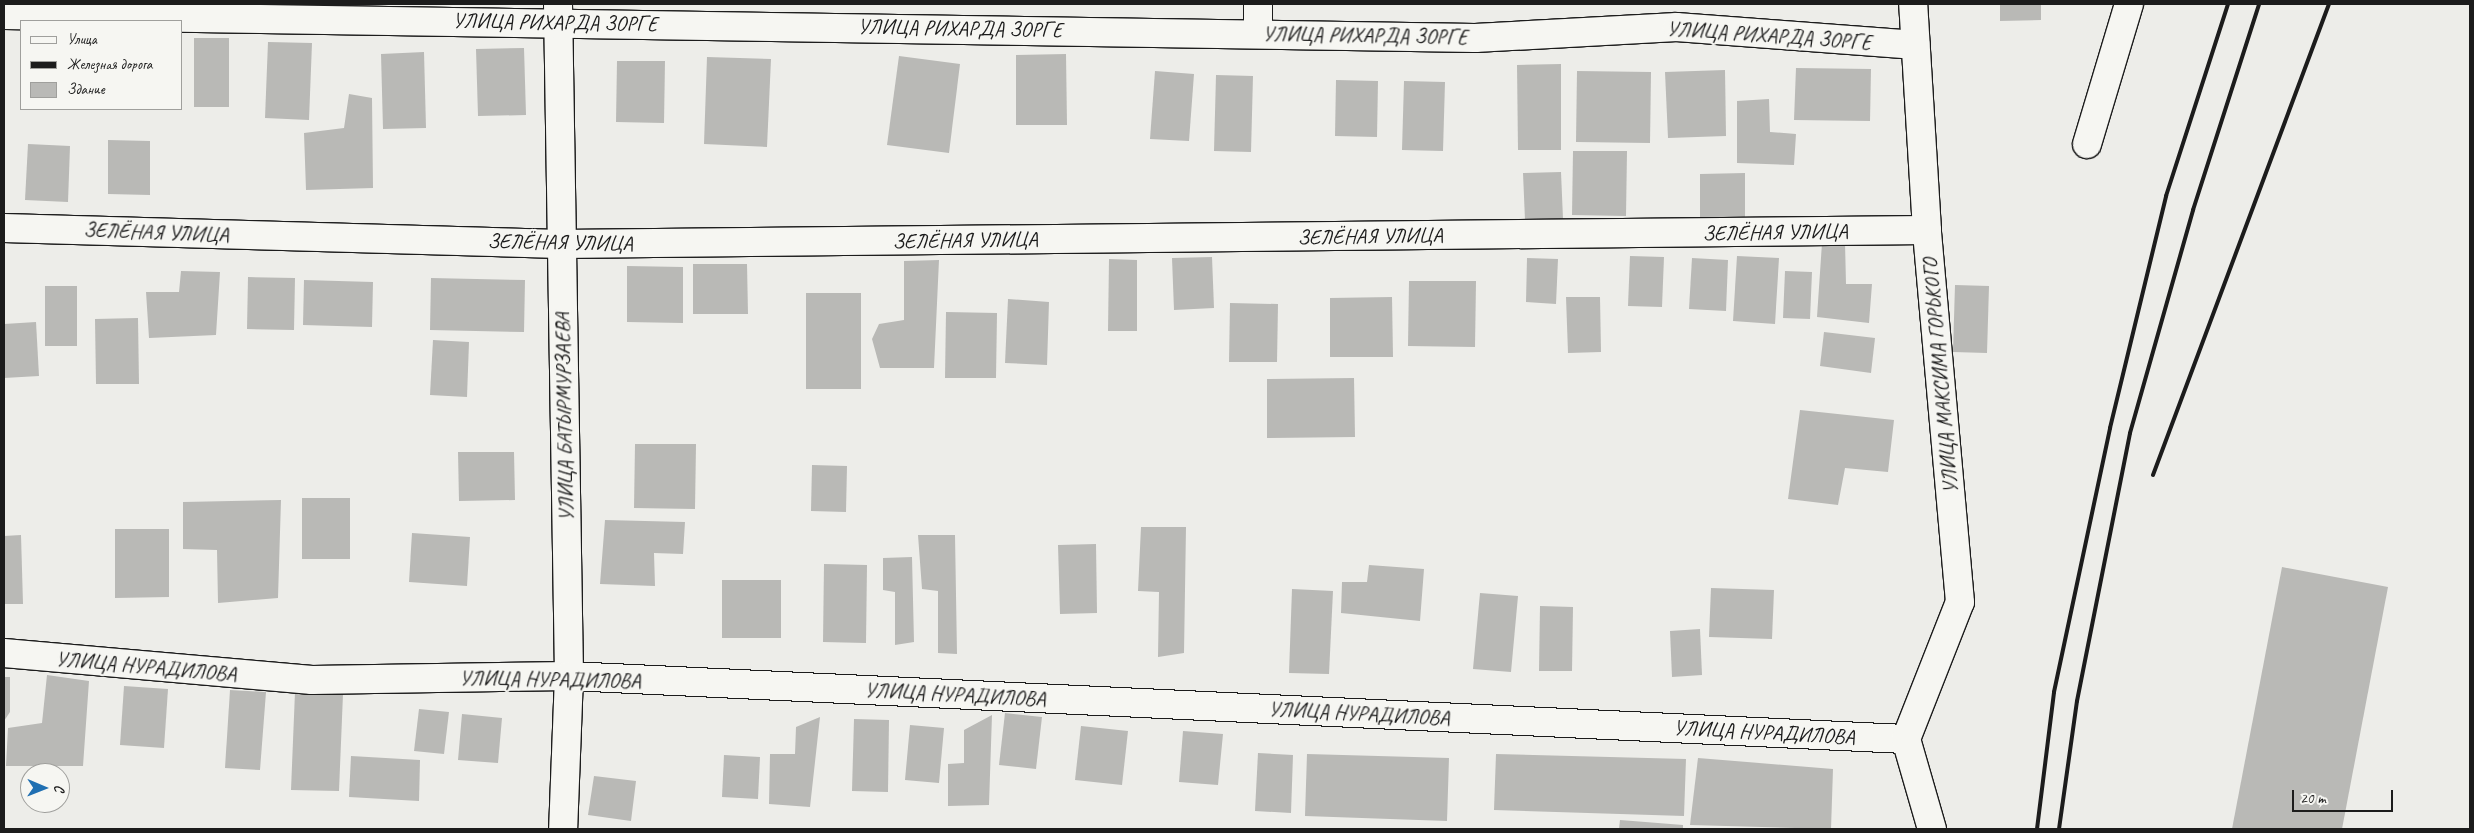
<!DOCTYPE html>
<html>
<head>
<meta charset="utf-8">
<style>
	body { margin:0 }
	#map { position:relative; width:2474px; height:833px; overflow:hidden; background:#edede9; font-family:Caveat,sans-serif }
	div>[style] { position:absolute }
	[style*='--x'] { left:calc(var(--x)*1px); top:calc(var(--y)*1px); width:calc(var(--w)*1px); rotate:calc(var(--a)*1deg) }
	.building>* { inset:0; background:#b9b9b6 }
	.roads { filter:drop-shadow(1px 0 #1c1c1c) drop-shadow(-1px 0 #1c1c1c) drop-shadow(0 1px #1c1c1c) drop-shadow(0 -1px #1c1c1c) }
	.minor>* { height:28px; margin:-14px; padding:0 14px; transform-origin:14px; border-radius:14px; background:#f6f6f2 }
	.rail>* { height:4px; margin:-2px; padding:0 2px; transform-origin:2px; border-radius:2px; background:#1c1c1c }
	span { translate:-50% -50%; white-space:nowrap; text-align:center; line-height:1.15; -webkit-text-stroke:4px #f6f6f2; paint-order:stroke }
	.street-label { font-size:21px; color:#1c1c1c }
	.frame { position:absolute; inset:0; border:5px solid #1c1c1c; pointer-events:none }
	.legend { position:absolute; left:20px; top:20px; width:162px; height:90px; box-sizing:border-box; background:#f6f6f2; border:1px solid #9f9f9c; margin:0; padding:6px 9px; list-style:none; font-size:15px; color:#1c1c1c }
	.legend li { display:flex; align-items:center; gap:10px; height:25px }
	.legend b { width:25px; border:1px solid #9f9f9c }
	.north { position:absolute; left:20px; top:763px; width:50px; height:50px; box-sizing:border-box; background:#f6f6f2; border:1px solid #9f9f9c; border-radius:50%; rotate:91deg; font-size:14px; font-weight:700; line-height:20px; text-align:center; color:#1c1c1c }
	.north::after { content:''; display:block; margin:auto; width:18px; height:22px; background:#1f6fb2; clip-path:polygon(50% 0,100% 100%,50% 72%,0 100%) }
	.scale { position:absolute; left:2292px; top:790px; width:101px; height:22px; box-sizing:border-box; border:2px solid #1c1c1c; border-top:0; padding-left:6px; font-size:15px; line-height:18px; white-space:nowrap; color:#1c1c1c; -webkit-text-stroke:4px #f6f6f2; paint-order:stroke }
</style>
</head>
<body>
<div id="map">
	<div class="building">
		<div style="clip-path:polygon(2000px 4px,2041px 4px,2041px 20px,2000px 21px)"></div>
		<div style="clip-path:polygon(194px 38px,229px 38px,229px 107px,194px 107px)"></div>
		<div style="clip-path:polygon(268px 42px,312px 43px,309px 120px,265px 118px)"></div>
		<div style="clip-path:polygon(524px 48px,526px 115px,478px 116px,476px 49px)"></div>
		<div style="clip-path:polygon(424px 52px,426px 128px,383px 129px,381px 54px)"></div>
		<div style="clip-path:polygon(1066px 54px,1067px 125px,1016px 125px,1016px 55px)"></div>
		<div style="clip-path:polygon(899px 56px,960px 64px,949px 153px,887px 145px)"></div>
		<div style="clip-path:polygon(707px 57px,771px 59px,767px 147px,704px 144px)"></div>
		<div style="clip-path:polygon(617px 61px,665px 61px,664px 123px,616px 122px)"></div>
		<div style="clip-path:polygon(1561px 64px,1561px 150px,1518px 150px,1517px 65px)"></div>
		<div style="clip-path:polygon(1796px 68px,1871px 69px,1870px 121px,1794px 120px)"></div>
		<div style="clip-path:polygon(1725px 70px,1726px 136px,1668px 138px,1665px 72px)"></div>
		<div style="clip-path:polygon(1155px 71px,1194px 74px,1189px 141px,1150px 139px)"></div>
		<div style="clip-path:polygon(1577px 71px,1651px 72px,1650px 143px,1576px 142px)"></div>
		<div style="clip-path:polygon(1216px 75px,1253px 76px,1251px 152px,1214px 151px)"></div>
		<div style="clip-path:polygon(1336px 80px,1378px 81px,1377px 137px,1335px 136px)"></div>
		<div style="clip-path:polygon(1404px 81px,1445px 82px,1443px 151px,1402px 150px)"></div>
		<div style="clip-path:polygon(349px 94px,372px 98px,373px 188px,306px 190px,304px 133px,344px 128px)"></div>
		<div style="clip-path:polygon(1769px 99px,1770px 132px,1796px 134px,1794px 165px,1737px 163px,1737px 101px)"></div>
		<div style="clip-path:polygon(108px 140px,150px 141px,150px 195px,108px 194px)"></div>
		<div style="clip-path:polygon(28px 144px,70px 146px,68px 202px,25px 200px)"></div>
		<div style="clip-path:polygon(1573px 151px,1627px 151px,1626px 216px,1572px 215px)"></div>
		<div style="clip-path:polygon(1561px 172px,1563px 219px,1525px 220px,1523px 173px)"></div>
		<div style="clip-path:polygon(1745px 173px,1745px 221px,1700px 221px,1700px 174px)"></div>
		<div style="clip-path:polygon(1845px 242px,1846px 284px,1872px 284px,1869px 323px,1817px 317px,1822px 243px)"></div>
		<div style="clip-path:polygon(1630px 256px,1664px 257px,1662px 307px,1628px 306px)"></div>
		<div style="clip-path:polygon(1737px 256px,1779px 258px,1775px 324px,1733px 321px)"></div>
		<div style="clip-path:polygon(1212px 257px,1214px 308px,1174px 310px,1172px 258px)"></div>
		<div style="clip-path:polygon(1527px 258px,1558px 259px,1556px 304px,1526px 302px)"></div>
		<div style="clip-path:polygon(1692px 258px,1728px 260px,1726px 311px,1689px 309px)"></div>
		<div style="clip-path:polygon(1109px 259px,1137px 260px,1137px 331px,1108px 331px)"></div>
		<div style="clip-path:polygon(939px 260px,934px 368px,880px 368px,872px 339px,879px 324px,904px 320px,904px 261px)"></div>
		<div style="clip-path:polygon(693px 264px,747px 264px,748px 314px,693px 314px)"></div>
		<div style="clip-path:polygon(627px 266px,683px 267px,683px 323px,627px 322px)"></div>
		<div style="clip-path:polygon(181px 271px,220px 272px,216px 335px,149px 338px,146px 292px,179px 292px)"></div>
		<div style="clip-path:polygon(1785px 271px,1812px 272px,1810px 319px,1783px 318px)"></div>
		<div style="clip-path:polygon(248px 277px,295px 278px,294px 330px,247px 329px)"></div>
		<div style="clip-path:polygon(431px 278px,525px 280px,524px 332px,430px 330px)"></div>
		<div style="clip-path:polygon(304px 280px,373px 282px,372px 327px,303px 325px)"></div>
		<div style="clip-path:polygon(1409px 281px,1476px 281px,1475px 347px,1408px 346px)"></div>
		<div style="clip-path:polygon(1955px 285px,1989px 286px,1987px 353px,1953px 352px)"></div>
		<div style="clip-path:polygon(45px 286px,77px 286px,77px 346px,45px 346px)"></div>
		<div style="clip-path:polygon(806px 293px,861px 293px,861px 389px,806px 389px)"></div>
		<div style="clip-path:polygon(1392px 297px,1393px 357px,1330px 357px,1330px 298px)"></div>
		<div style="clip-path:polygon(1566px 297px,1600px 297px,1601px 352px,1568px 353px)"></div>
		<div style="clip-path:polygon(1008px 299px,1049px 302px,1047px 365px,1005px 363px)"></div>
		<div style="clip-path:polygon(1230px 303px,1278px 304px,1277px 362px,1229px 362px)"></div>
		<div style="clip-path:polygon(946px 312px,997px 313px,996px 378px,945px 378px)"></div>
		<div style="clip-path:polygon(138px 318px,139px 384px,96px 384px,95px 319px)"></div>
		<div style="clip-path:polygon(36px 322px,39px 376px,4px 378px,4px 324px)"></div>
		<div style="clip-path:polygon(1824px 332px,1875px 338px,1871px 373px,1820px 366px)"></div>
		<div style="clip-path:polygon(433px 340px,469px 342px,467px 397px,430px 395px)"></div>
		<div style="clip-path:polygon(1354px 378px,1355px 437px,1267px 438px,1267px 379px)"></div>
		<div style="clip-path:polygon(1800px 410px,1894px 420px,1888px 472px,1845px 468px,1838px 505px,1788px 499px)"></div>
		<div style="clip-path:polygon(635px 444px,696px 444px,695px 509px,634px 508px)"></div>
		<div style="clip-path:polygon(458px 452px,514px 452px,515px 500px,459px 501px)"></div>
		<div style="clip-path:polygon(812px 465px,847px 466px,846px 512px,811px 511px)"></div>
		<div style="clip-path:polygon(302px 498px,350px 498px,350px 559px,302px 559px)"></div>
		<div style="clip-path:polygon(281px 500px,278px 598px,218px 603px,217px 550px,183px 549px,183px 502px)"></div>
		<div style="clip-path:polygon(605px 520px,685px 522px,683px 554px,654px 553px,655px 586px,600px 584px)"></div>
		<div style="clip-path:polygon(1141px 527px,1186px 527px,1184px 653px,1158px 657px,1159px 592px,1138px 591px)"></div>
		<div style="clip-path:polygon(115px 529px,169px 529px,169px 597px,115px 598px)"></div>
		<div style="clip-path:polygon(412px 533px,470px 537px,467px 586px,409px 582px)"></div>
		<div style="clip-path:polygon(21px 535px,23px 604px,4px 604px,4px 536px)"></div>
		<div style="clip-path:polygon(918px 535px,955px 535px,957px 654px,938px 653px,938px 591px,922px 589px)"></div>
		<div style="clip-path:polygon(1096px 544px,1097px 613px,1060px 614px,1058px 545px)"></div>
		<div style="clip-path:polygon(912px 557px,914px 642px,895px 645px,895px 592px,883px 590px,883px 558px)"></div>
		<div style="clip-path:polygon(824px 564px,867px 565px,866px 643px,823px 642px)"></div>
		<div style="clip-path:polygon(1369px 565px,1424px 569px,1420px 621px,1341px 613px,1342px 582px,1367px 582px)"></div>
		<div style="clip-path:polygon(2282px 567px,2388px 587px,2342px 829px,2232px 829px)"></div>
		<div style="clip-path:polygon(722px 580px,781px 580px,781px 638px,722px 638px)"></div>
		<div style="clip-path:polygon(1711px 588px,1774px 590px,1772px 639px,1709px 637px)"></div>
		<div style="clip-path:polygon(1292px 589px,1333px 591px,1329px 674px,1289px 673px)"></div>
		<div style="clip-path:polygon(1480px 593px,1518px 596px,1511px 672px,1473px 669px)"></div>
		<div style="clip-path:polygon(1540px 606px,1573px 607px,1572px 671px,1539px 671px)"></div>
		<div style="clip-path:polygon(1700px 629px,1702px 675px,1672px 677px,1670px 631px)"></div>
		<div style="clip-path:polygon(47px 675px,89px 681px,83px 766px,6px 766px,8px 728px,42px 723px)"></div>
		<div style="clip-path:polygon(4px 677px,10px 677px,10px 712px,4px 721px)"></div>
		<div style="clip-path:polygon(124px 686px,168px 689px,164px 748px,120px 745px)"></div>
		<div style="clip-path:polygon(230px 690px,266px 692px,260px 770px,225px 768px)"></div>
		<div style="clip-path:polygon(295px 692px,343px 694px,339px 791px,291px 790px)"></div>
		<div style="clip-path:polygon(419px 709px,449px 712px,444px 754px,414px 751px)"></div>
		<div style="clip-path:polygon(1005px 713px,1042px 717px,1036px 769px,999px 765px)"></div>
		<div style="clip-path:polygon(462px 714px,502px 718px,498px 763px,458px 760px)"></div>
		<div style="clip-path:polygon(992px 715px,989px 805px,948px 806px,948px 764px,964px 763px,964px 730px)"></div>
		<div style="clip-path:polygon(820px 717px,810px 807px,769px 804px,770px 754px,795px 754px,796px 727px)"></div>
		<div style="clip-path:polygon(854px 719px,889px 720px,888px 792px,852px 791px)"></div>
		<div style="clip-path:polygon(910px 725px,944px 728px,939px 783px,905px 780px)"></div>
		<div style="clip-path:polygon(1081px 726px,1128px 731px,1122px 785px,1075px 780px)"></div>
		<div style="clip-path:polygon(1183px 731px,1223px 734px,1218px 785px,1179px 782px)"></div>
		<div style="clip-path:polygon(1258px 753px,1293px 755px,1291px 813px,1255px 811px)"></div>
		<div style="clip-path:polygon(1307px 754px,1449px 758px,1447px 821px,1305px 816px)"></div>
		<div style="clip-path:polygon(1496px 754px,1686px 759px,1684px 816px,1494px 810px)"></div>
		<div style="clip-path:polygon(724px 755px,760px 757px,758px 799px,722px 797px)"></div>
		<div style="clip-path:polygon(351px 756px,420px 760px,419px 801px,349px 797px)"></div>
		<div style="clip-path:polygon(1698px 758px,1833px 769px,1831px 829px,1690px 825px)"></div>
		<div style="clip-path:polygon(594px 776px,636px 781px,631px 821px,588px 815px)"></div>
		<div style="clip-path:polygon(1620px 820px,1683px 825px,1683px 829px,1619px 829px)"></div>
	</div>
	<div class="roads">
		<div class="minor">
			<div style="--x:558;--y:4;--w:672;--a:89.06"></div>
			<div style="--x:569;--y:676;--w:153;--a:92.2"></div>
			<div style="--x:4;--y:15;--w:1471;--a:0.9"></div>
			<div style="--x:1475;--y:38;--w:202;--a:-3.1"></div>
			<div style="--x:1677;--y:27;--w:239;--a:4.3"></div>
			<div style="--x:1258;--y:33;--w:29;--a:-90"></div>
			<div style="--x:2087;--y:144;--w:146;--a:-73.3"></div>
			<div style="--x:4;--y:228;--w:556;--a:1.65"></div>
			<div style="--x:560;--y:244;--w:1367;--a:-0.59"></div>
			<div style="--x:4;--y:653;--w:309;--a:5"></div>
			<div style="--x:312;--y:680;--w:257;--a:-0.9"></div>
			<div style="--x:569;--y:676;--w:1338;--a:2.7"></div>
			<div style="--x:1906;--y:739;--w:147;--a:-68.5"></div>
			<div style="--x:1960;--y:602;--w:373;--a:-95.1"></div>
			<div style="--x:1927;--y:230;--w:226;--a:-93.5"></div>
			<div style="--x:1906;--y:739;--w:94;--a:73.9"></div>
		</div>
	</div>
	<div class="rail">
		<div style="--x:2153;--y:475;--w:503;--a:-69.51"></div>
		<div style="--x:2037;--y:829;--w:138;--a:-82.9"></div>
		<div style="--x:2054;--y:692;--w:270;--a:-78"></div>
		<div style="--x:2110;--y:428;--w:239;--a:-76.4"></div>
		<div style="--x:2166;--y:196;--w:202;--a:-72.1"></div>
		<div style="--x:2059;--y:829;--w:129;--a:-82"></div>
		<div style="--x:2077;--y:701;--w:273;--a:-78.8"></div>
		<div style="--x:2130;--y:433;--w:232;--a:-74.2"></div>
		<div style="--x:2193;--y:210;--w:216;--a:-72.2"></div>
	</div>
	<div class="street-label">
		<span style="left:555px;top:22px;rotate:1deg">УЛИЦА РИХАРДА ЗОРГЕ</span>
		<span style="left:960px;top:28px;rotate:1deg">УЛИЦА РИХАРДА ЗОРГЕ</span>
		<span style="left:1365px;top:35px;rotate:1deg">УЛИЦА РИХАРДА ЗОРГЕ</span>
		<span style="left:1769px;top:35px;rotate:4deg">УЛИЦА РИХАРДА ЗОРГЕ</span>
		<span style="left:156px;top:232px;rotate:2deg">ЗЕЛЁНАЯ УЛИЦА</span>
		<span style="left:1775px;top:232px;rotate:-1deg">ЗЕЛЁНАЯ УЛИЦА</span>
		<span style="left:1370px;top:236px;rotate:-1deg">ЗЕЛЁНАЯ УЛИЦА</span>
		<span style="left:965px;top:240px;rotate:-1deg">ЗЕЛЁНАЯ УЛИЦА</span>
		<span style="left:560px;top:242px;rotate:1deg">ЗЕЛЁНАЯ УЛИЦА</span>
		<span style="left:1940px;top:376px;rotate:-95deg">УЛИЦА МАКСИМА ГОРЬКОГО</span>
		<span style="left:564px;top:417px;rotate:-91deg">УЛИЦА БАТЫРМУРЗАЕВА</span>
		<span style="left:146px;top:666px;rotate:5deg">УЛИЦА НУРАДИЛОВА</span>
		<span style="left:550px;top:679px;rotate:1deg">УЛИЦА НУРАДИЛОВА</span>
		<span style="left:955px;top:694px;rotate:3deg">УЛИЦА НУРАДИЛОВА</span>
		<span style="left:1359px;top:713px;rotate:3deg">УЛИЦА НУРАДИЛОВА</span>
		<span style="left:1764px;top:732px;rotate:3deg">УЛИЦА НУРАДИЛОВА</span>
	</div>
	<div class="frame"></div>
	<ul class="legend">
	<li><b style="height:6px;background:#f6f6f2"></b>Улица</li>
	<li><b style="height:6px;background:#1c1c1c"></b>Железная дорога</li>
	<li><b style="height:14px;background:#b9b9b6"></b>Здание</li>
	</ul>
	<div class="north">С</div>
	<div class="scale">20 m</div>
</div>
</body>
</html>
